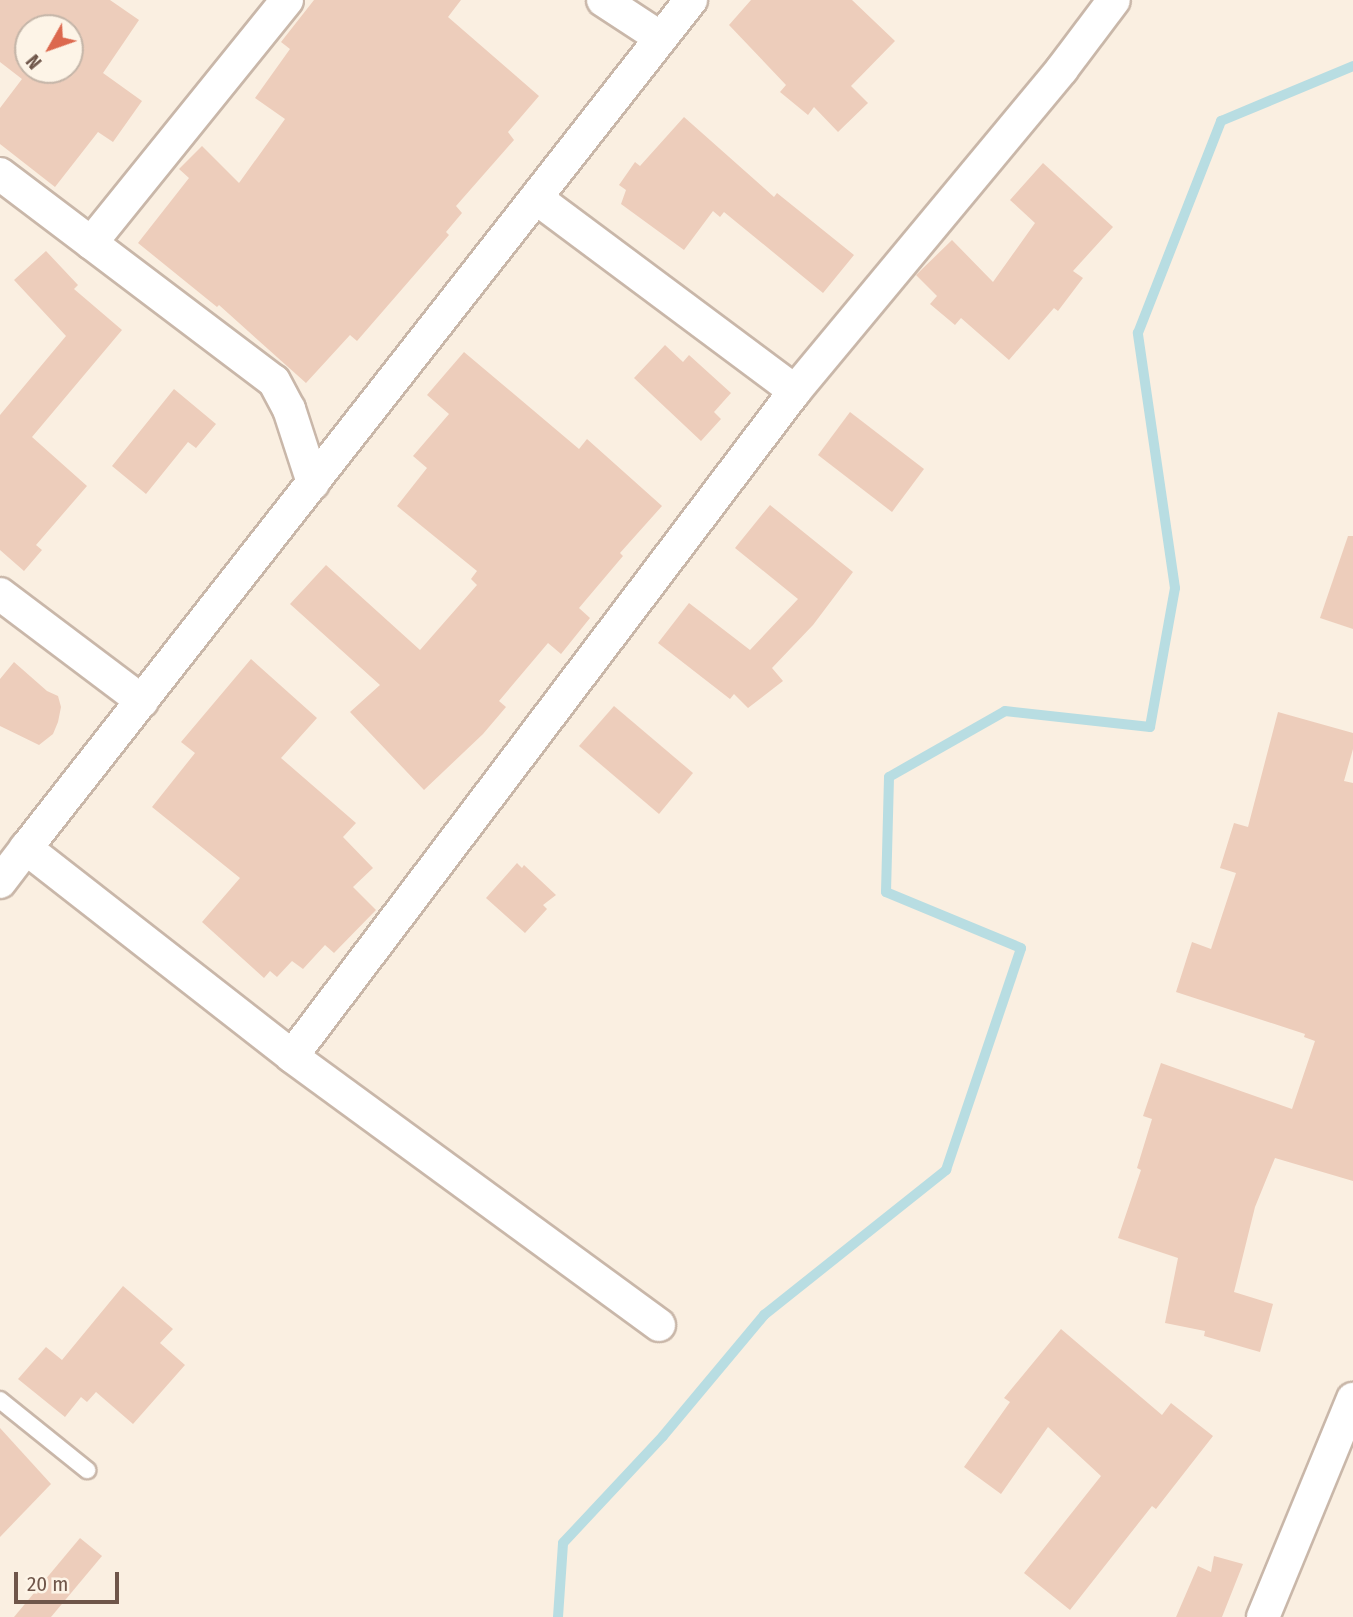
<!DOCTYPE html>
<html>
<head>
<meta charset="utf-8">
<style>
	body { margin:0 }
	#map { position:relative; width:1353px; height:1617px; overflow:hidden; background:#faefe1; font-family:"Fira Sans Condensed",sans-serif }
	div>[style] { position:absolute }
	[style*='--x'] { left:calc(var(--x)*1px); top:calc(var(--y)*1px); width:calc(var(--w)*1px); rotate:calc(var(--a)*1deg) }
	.stream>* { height:10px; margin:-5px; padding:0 5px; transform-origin:5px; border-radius:5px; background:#b8dde2 }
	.building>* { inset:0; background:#edcdbb }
	.roads { filter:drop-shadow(2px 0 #c9b7a9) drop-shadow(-2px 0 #c9b7a9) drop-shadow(0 2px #c9b7a9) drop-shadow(0 -2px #c9b7a9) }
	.lane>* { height:16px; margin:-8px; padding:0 8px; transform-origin:8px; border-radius:8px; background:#fff }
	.street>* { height:32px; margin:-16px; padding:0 16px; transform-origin:16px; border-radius:16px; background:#fff }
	span { translate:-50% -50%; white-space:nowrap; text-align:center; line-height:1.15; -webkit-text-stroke:5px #fdf4e7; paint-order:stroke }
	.north { position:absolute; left:14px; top:14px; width:70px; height:70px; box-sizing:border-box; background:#fdf4e7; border:2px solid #c4b5a8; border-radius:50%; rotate:230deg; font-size:19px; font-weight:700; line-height:28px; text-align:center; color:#6f564a }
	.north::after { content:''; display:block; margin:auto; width:24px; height:32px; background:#dc684e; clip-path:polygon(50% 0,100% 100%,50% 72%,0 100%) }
	.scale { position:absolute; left:14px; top:1572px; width:105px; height:32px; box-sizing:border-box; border:4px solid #6f564a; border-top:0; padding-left:9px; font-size:21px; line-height:24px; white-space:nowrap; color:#6f564a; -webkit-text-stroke:5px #fdf4e7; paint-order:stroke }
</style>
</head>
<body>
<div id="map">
	<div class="stream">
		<div style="--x:558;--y:1617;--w:74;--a:-86.1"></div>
		<div style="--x:563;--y:1543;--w:146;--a:-46.9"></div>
		<div style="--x:663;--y:1436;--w:158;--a:-50.1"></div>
		<div style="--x:764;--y:1315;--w:233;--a:-38.5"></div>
		<div style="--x:946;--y:1170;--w:234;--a:-71.3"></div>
		<div style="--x:1021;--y:948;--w:146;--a:-157.5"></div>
		<div style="--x:886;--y:892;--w:115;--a:-88.5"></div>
		<div style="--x:889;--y:777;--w:133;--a:-29.6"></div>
		<div style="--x:1005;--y:711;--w:146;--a:6.3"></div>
		<div style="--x:1150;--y:727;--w:141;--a:-79.8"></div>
		<div style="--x:1175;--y:588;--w:258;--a:-98.3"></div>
		<div style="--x:1138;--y:333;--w:228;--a:-68.6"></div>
		<div style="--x:1221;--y:121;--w:143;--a:-22.6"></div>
	</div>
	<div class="building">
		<div style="clip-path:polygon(evenodd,0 0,110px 0,139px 20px,103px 73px,142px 101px,113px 142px,98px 132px,55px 187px,0 144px,0 108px,22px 79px,0 62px,0 0,28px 28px,70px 28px,70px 70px,28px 70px,28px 28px)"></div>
		<div style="clip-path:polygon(314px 0,461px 0,448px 17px,539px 96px,508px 132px,514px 140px,456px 206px,462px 213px,446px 232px,449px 235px,357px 341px,350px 335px,306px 383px,219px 305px,217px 307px,138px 243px,189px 178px,179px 169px,202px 146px,239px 183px,285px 119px,255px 98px,290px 49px,281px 42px)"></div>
		<div style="clip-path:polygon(751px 0,852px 0,895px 41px,851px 86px,868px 103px,838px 132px,814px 107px,808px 115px,780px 92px,786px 85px,729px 25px)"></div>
		<div style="clip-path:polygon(684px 117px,774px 197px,777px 193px,854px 255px,823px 293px,724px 212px,720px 217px,713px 211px,684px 250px,621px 204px,626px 190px,619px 185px,635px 162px,640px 166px)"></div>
		<div style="clip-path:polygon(1043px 163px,1113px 227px,1073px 271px,1083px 278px,1058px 311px,1054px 308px,1009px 360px,961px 318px,955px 325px,930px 304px,937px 296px,916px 275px,952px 240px,993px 282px,1035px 223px,1010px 200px)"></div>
		<div style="clip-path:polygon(46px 251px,78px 285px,74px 289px,122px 330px,32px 437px,87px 486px,36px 545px,42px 550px,24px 571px,0 550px,0 415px,66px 336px,14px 280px)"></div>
		<div style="clip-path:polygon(665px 345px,683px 362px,689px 355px,731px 393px,714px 412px,721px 419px,701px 441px,634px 378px)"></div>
		<div style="clip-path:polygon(464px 352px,579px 449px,587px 439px,662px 506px,620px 553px,623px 556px,579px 608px,590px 618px,561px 654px,548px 643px,499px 701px,506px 707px,483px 734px,424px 790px,350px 712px,380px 685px,290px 604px,326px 565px,420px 650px,477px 585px,471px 579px,477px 571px,397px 506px,427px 468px,413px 456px,449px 414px,427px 395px)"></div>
		<div style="clip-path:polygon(174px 389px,216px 424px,196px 448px,188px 442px,146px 494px,112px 466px)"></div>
		<div style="clip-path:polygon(850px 412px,924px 469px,892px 512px,818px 455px)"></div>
		<div style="clip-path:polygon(770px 505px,853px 572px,813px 625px,772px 668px,783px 681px,748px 708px,734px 694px,730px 699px,658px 643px,689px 603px,750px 650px,798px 599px,735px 548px)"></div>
		<div style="clip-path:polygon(1348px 536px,1353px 536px,1353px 629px,1320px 618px)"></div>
		<div style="clip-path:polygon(251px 659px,317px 718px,281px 758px,356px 823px,343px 837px,373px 868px,353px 887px,376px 910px,334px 953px,325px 945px,303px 969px,292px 961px,277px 977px,270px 971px,264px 978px,202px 922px,240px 878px,152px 807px,195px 753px,181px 742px)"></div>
		<div style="clip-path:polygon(14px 662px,47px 691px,58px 696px,61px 707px,58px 722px,53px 734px,39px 745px,0 726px,0 679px)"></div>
		<div style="clip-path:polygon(614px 706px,693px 773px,659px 814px,579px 746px)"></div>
		<div style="clip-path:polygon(1278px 712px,1353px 733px,1353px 749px,1344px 781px,1353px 783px,1353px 1181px,1275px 1158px,1255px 1207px,1234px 1292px,1273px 1304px,1260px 1352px,1204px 1336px,1205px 1331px,1165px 1323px,1178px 1258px,1118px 1238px,1141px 1170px,1137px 1168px,1152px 1119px,1143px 1116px,1161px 1063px,1292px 1109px,1315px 1041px,1304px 1037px,1305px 1034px,1176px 992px,1192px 942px,1211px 949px,1236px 873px,1220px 868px,1234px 823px,1248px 827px)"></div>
		<div style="clip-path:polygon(517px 863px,522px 868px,524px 865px,556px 895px,543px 905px,547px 909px,525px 933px,486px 898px)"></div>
		<div style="clip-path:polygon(123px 1286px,173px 1329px,160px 1343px,185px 1365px,133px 1424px,96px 1392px,87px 1402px,81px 1397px,65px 1417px,18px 1379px,46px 1347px,62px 1360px)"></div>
		<div style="clip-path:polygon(1061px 1329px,1162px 1415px,1171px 1403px,1213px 1436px,1156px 1509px,1152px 1506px,1070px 1610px,1024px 1573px,1101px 1476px,1048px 1427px,1001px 1494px,964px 1467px,1010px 1402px,1004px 1398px)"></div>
		<div style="clip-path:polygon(0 1428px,51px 1484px,0 1537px)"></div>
		<div style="clip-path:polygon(80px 1538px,102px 1556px,51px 1617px,14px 1617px)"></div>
		<div style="clip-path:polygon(1214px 1556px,1243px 1564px,1222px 1617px,1176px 1617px,1198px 1566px,1211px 1572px)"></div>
	</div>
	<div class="roads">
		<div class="lane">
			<div style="--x:0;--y:1400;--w:112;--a:38.8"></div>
		</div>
		<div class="street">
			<div style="--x:603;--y:0;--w:69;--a:33.2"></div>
			<div style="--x:0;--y:174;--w:343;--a:37.1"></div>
			<div style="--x:274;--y:381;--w:32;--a:62"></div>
			<div style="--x:289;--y:409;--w:78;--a:72"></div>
			<div style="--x:536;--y:198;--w:323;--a:36.7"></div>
			<div style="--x:91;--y:243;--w:312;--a:-51.1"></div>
			<div style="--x:0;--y:594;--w:178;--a:37"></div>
			<div style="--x:0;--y:882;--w:43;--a:-52.6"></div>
			<div style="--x:292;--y:1056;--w:834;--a:-52.9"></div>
			<div style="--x:795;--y:391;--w:418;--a:-50.3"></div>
			<div style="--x:1062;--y:69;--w:86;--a:-53"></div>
			<div style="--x:659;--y:1325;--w:455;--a:-143.8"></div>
			<div style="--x:292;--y:1056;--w:338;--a:-142"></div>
			<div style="--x:26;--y:848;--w:1078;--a:-51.9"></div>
			<div style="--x:1263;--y:1617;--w:236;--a:-67.6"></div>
		</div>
	</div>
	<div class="north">N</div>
	<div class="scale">20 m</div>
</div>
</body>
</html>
